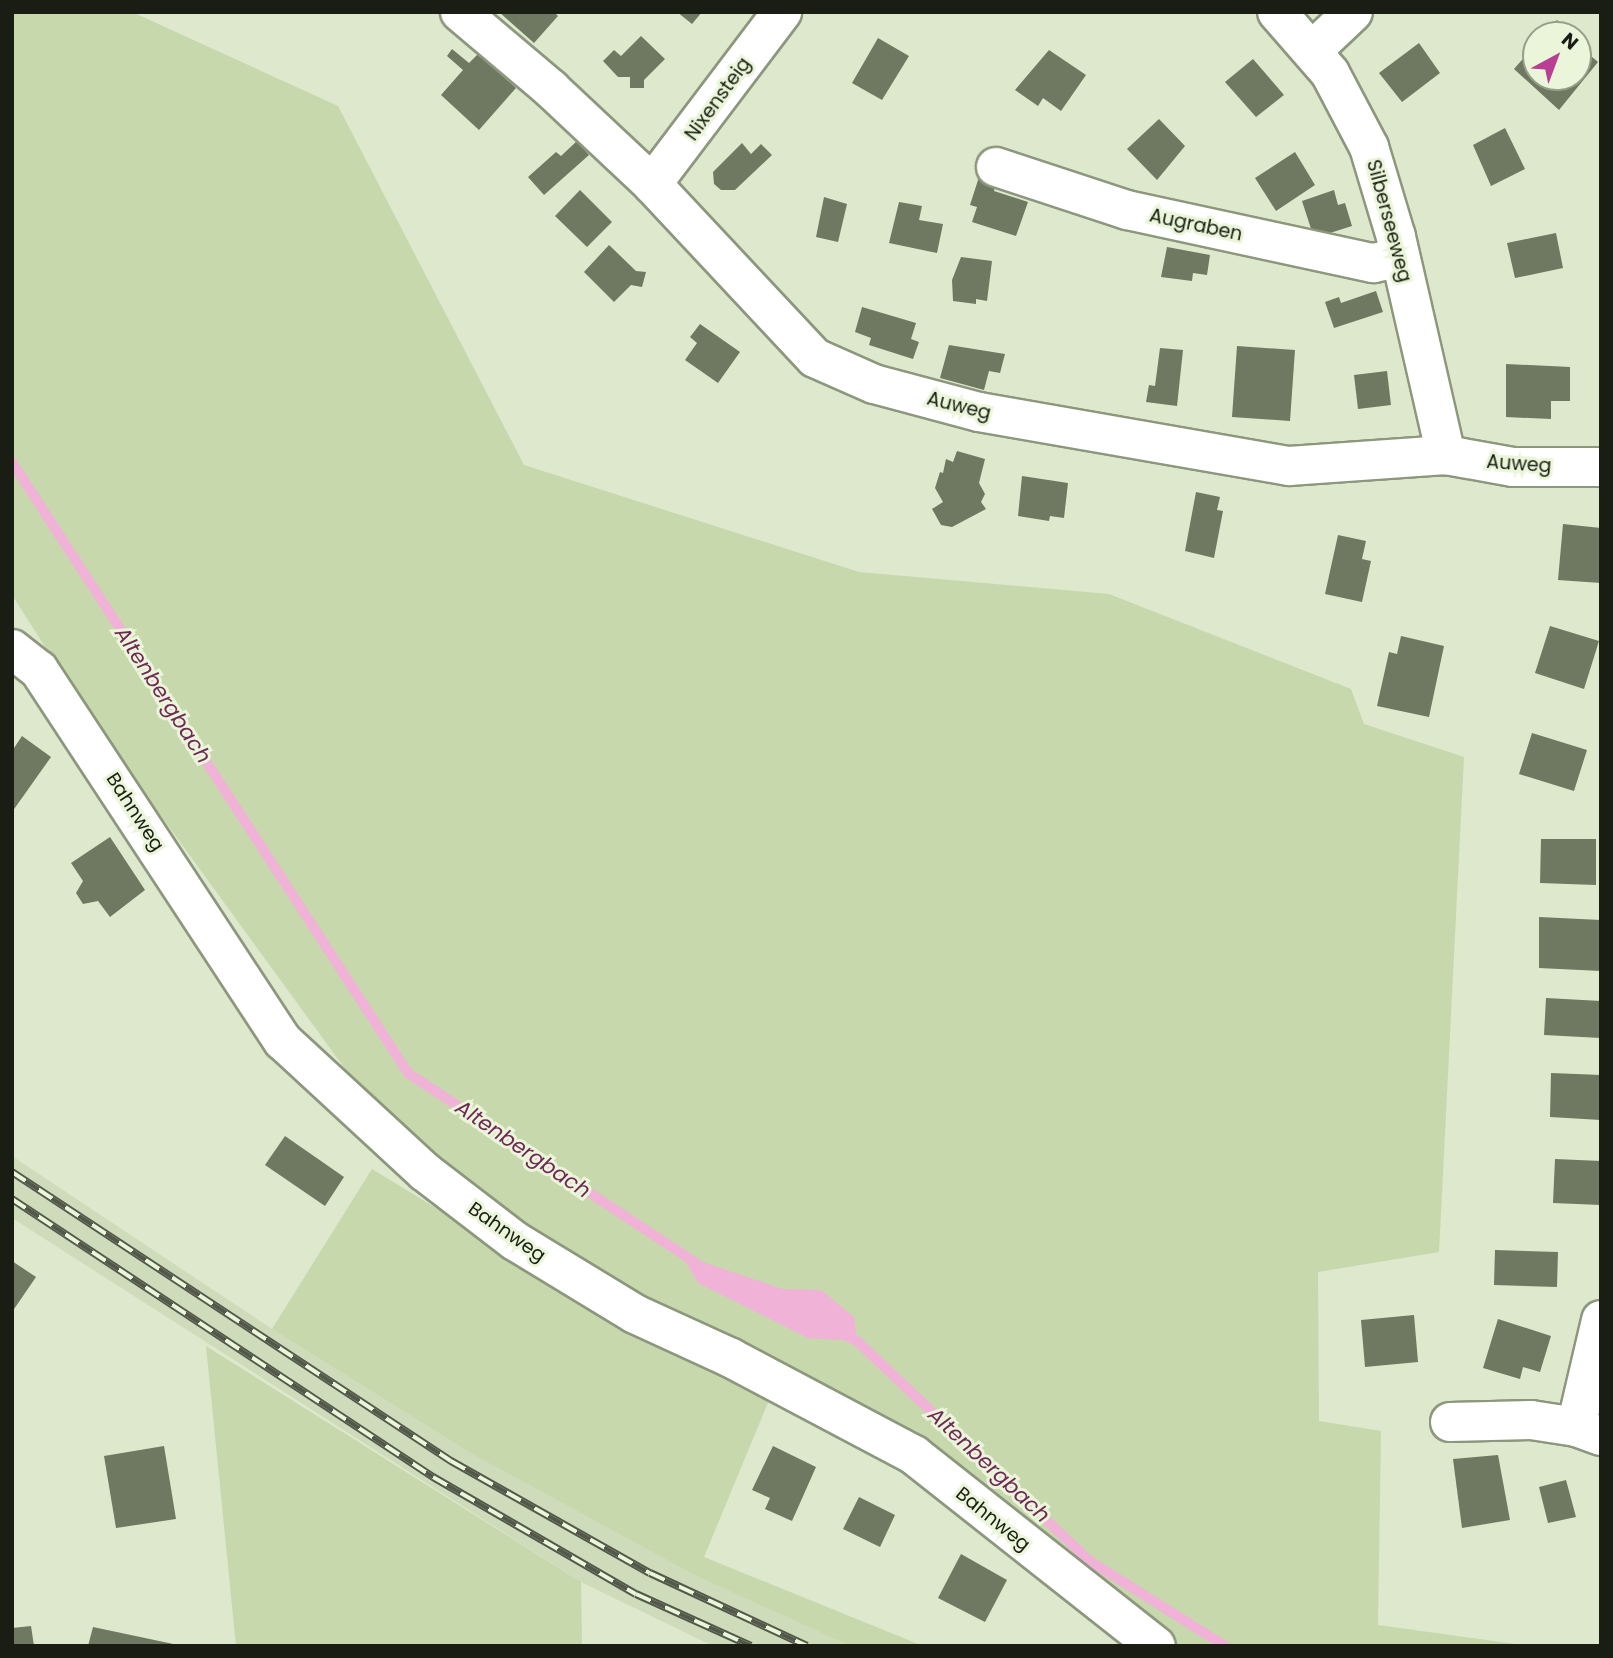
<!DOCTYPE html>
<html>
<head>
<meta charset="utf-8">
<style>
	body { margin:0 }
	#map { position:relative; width:1613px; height:1658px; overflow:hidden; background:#dde8cc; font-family:Poppins,sans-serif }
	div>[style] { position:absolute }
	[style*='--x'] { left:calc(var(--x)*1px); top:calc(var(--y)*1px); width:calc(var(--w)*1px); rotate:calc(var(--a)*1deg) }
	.built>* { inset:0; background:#cedcbb }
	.green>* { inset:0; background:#c7d8ac }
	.water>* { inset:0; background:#f1b2d8 }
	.stream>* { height:10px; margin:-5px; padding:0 5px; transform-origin:5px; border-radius:5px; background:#f1b2d8 }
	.building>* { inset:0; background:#6f7860 }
	.roads { filter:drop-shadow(2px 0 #8d977d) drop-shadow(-2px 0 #8d977d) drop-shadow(0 2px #8d977d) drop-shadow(0 -2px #8d977d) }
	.street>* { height:38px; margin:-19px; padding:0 19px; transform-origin:19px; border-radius:19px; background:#fff }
	.rail>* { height:8px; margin-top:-4px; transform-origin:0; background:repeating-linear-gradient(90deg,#eaf5d9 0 16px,#53594a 0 32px); box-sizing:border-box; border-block:2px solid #53594a }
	span { translate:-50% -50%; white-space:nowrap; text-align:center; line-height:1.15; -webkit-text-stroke:6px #eaf5d9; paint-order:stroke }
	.street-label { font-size:19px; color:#191d13 }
	.water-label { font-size:21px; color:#702858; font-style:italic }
	.frame { position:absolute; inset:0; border:14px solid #191d13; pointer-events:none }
	.north { position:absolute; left:1522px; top:21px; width:70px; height:70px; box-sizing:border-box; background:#eaf5d9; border:2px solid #969f8a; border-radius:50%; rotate:41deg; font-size:19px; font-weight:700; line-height:28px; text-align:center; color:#191d13 }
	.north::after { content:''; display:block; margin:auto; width:24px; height:32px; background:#b93f92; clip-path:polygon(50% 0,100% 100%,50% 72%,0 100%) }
</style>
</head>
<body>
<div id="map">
	<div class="built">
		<div style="clip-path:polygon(12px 1156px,272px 1329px,472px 1454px,696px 1576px,850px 1646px,713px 1646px,581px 1582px,12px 1218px)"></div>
	</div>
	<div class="green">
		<div style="clip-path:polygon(12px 12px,132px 12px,338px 106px,524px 465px,859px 572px,1109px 594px,1351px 689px,1364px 724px,1464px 757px,1439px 1252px,1318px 1272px,1319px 1421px,1381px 1431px,1378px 1625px,1529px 1646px,1176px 1646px,695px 1324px,517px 1225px,359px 1088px,97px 728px,12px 595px)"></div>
		<div style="clip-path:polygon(372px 1169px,619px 1320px,772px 1393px,704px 1557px,923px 1646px,850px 1646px,696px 1576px,472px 1454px,272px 1329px)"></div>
		<div style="clip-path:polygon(206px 1346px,581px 1582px,582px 1646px,236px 1646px)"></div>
	</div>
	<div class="water">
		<div style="clip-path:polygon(682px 1255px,783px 1289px,821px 1290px,854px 1317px,857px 1341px,808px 1338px,698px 1283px)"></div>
	</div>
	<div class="stream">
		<div style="--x:12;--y:462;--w:728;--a:57.05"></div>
		<div style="--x:408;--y:1073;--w:344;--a:33.4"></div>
		<div style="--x:845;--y:1335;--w:13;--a:27"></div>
		<div style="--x:857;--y:1341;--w:320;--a:43.4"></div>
		<div style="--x:1090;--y:1561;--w:160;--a:32.2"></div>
	</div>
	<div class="building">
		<div style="clip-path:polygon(499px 12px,554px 12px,558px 16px,534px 43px)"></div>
		<div style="clip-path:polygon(677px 12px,702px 12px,692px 24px)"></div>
		<div style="clip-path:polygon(1557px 20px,1575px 35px,1544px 35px)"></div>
		<div style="clip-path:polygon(641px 36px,665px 59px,644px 80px,644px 88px,630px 88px,630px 77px,618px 77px,603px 61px,614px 50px,621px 56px)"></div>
		<div style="clip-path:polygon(878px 38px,909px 56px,882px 100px,852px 83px)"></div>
		<div style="clip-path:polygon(1419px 43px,1440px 73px,1402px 102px,1379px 73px)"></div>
		<div style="clip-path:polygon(1536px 44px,1536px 77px,1578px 77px,1578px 45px,1598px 62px,1559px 110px,1514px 69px)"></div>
		<div style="clip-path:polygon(452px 49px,469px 63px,478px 54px,516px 88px,479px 130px,441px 95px,463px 70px,447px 56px)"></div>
		<div style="clip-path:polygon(1049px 50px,1086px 75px,1061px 111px,1043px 98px,1038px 106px,1015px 90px)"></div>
		<div style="clip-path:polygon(1253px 59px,1284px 95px,1256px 117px,1225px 82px)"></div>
		<div style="clip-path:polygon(1159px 119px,1185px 146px,1157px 180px,1127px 149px)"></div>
		<div style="clip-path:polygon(1505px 128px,1525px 169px,1491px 186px,1473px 145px)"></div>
		<div style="clip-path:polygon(577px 141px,589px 155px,544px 195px,528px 177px,556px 152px,561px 156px)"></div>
		<div style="clip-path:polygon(742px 143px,751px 154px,761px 144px,772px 155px,735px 190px,721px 190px,714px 184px,713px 172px)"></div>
		<div style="clip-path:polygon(1295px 152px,1315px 185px,1276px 211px,1255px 178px)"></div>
		<div style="clip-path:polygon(979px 177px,996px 182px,994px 191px,1028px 202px,1016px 236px,972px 222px,977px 207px,970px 205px)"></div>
		<div style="clip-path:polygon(580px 190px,612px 222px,587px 247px,555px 216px)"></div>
		<div style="clip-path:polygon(1334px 190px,1338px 205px,1345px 203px,1352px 226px,1314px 238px,1302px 201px)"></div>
		<div style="clip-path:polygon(824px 197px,847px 204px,838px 242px,816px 237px)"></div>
		<div style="clip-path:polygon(899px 202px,922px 206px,919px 220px,943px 224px,937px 253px,889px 243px)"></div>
		<div style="clip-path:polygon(1556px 233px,1563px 268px,1515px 278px,1507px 243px)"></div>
		<div style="clip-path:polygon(609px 245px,636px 271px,646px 272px,642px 287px,631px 285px,614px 302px,584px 272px)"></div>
		<div style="clip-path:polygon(1167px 247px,1210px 255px,1207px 275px,1193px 273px,1192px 281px,1161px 277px)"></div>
		<div style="clip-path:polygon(961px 257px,992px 261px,987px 301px,976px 299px,976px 304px,953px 301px,952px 280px)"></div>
		<div style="clip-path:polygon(1376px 291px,1383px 312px,1334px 328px,1325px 302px,1339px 297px,1341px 303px)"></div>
		<div style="clip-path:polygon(862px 307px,916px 323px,911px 339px,919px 342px,913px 359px,869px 345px,871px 338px,855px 332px)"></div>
		<div style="clip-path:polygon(700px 324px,740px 352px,718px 383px,685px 360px,697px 343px,690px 337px)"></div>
		<div style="clip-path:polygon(949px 345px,1005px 354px,1000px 373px,989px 371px,984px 390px,940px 378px)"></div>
		<div style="clip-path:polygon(1237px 346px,1295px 350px,1290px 421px,1232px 417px)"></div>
		<div style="clip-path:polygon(1160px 348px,1183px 350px,1177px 406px,1146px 402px,1149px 385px,1155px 386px)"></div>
		<div style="clip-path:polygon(1506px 364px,1570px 367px,1570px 401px,1551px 401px,1551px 419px,1506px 417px)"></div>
		<div style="clip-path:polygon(1387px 371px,1391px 405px,1358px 409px,1354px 375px)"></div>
		<div style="clip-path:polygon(957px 451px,985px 459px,979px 483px,985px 494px,981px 502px,986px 509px,952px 527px,941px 525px,932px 509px,943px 502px,935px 488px,940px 472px,943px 473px,946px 459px,953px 462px)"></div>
		<div style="clip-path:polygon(1022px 476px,1068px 483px,1064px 518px,1050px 516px,1049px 521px,1018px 516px)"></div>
		<div style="clip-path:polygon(1196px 492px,1220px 497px,1217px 510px,1223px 511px,1214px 558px,1185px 551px)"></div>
		<div style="clip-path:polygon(1563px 524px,1601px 528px,1601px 583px,1558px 580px)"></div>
		<div style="clip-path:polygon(1338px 535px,1366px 541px,1362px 559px,1371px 561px,1362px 602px,1325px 594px)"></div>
		<div style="clip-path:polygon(1550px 626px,1599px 641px,1584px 689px,1535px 673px)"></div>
		<div style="clip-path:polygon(1401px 636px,1444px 646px,1429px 717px,1377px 706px,1389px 652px,1397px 654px)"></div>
		<div style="clip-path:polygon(1532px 733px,1587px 750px,1574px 791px,1519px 774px)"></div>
		<div style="clip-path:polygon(22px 736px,51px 757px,12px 812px,12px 751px)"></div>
		<div style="clip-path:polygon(110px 837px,145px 890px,110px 917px,98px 901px,83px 904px,76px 893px,83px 881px,71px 863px)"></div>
		<div style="clip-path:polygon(1541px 839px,1596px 839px,1596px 885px,1540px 883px)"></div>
		<div style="clip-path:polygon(1539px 917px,1601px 920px,1601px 971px,1539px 968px)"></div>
		<div style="clip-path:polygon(1546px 998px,1601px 1001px,1601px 1038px,1544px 1035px)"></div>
		<div style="clip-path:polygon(1551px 1073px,1601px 1075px,1601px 1120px,1550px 1117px)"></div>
		<div style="clip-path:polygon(285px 1136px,344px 1177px,325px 1206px,265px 1165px)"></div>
		<div style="clip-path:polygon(1555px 1159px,1601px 1161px,1601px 1205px,1553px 1203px)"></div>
		<div style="clip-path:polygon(1495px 1250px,1558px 1252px,1557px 1287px,1494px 1285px)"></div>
		<div style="clip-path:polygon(12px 1261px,36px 1277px,12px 1312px)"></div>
		<div style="clip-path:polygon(1414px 1315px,1418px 1362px,1365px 1367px,1361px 1320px)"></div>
		<div style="clip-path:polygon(1498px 1319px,1551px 1336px,1540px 1372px,1523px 1367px,1520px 1379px,1483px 1368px)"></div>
		<div style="clip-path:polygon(164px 1446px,176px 1519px,116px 1528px,104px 1456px)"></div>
		<div style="clip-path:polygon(773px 1446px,816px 1467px,792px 1521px,765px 1509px,770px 1498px,752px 1490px)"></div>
		<div style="clip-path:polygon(1498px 1455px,1510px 1520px,1462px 1528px,1453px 1459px)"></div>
		<div style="clip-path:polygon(1566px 1480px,1576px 1517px,1548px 1523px,1539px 1487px)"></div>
		<div style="clip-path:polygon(859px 1497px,895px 1515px,880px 1547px,843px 1529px)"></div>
		<div style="clip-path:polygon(961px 1554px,1007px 1580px,985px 1622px,938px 1598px)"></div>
		<div style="clip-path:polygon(31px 1626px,34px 1646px,12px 1646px,12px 1628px)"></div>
		<div style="clip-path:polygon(93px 1627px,178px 1645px,177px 1646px,88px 1646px)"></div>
	</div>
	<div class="roads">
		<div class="street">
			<div style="--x:460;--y:12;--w:119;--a:40.2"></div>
			<div style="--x:551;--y:89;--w:139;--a:43.2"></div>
			<div style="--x:652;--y:184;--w:238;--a:46.9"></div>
			<div style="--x:815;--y:358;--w:64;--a:23.8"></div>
			<div style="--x:874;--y:384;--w:109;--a:14.9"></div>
			<div style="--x:979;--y:412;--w:315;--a:9.9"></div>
			<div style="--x:1289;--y:466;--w:157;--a:-4"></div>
			<div style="--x:1446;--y:455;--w:68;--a:10.2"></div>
			<div style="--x:1513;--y:467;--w:88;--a:0"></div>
			<div style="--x:1277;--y:12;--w:81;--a:49"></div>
			<div style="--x:1330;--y:73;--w:84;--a:62.2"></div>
			<div style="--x:1369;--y:147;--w:94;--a:73.3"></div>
			<div style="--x:1396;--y:237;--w:224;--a:77.1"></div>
			<div style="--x:1313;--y:50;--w:55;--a:-43.5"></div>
			<div style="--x:996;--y:167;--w:138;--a:18.2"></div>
			<div style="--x:1127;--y:210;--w:252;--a:12.2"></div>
			<div style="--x:1373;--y:263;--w:26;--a:-11"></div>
			<div style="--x:652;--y:184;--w:216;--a:-52.9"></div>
			<div style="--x:12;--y:649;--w:34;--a:38"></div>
			<div style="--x:39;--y:670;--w:444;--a:56.7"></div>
			<div style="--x:283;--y:1041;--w:193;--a:42.7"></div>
			<div style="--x:425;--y:1172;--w:113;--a:37.5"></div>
			<div style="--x:515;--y:1241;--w:140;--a:31.3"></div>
			<div style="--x:635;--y:1314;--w:106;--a:24.6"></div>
			<div style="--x:731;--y:1358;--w:207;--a:27.9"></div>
			<div style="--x:914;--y:1455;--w:308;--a:38.3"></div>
			<div style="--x:1450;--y:1422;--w:81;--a:-1.4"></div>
			<div style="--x:1531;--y:1420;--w:46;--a:8.8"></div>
			<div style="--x:1576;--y:1427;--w:27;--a:20"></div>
			<div style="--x:1576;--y:1427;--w:110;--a:-76.8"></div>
		</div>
	</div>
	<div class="rail">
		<div style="--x:12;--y:1172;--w:526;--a:33.36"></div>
		<div style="--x:451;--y:1461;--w:228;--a:29.4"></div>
		<div style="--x:650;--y:1573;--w:173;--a:24.9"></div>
		<div style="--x:12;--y:1199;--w:505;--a:33.44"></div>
		<div style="--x:433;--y:1477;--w:234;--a:30"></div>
		<div style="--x:636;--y:1594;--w:126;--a:24.3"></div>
	</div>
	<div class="street-label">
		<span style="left:718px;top:99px;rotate:-54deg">Nixensteig</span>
		<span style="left:1389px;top:221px;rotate:75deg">Silberseeweg</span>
		<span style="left:1196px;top:225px;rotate:12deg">Augraben</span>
		<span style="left:959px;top:406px;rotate:14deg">Auweg</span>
		<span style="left:1519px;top:464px;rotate:4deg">Auweg</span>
		<span style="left:135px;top:812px;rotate:57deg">Bahnweg</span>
		<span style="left:507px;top:1232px;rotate:35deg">Bahnweg</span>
		<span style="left:993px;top:1519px;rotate:39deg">Bahnweg</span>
	</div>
	<div class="water-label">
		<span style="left:163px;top:695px;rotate:57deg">Altenbergbach</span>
		<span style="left:523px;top:1149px;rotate:34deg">Altenbergbach</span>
		<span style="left:989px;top:1465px;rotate:43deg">Altenbergbach</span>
	</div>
	<div class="frame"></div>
	<div class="north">N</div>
</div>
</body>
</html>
